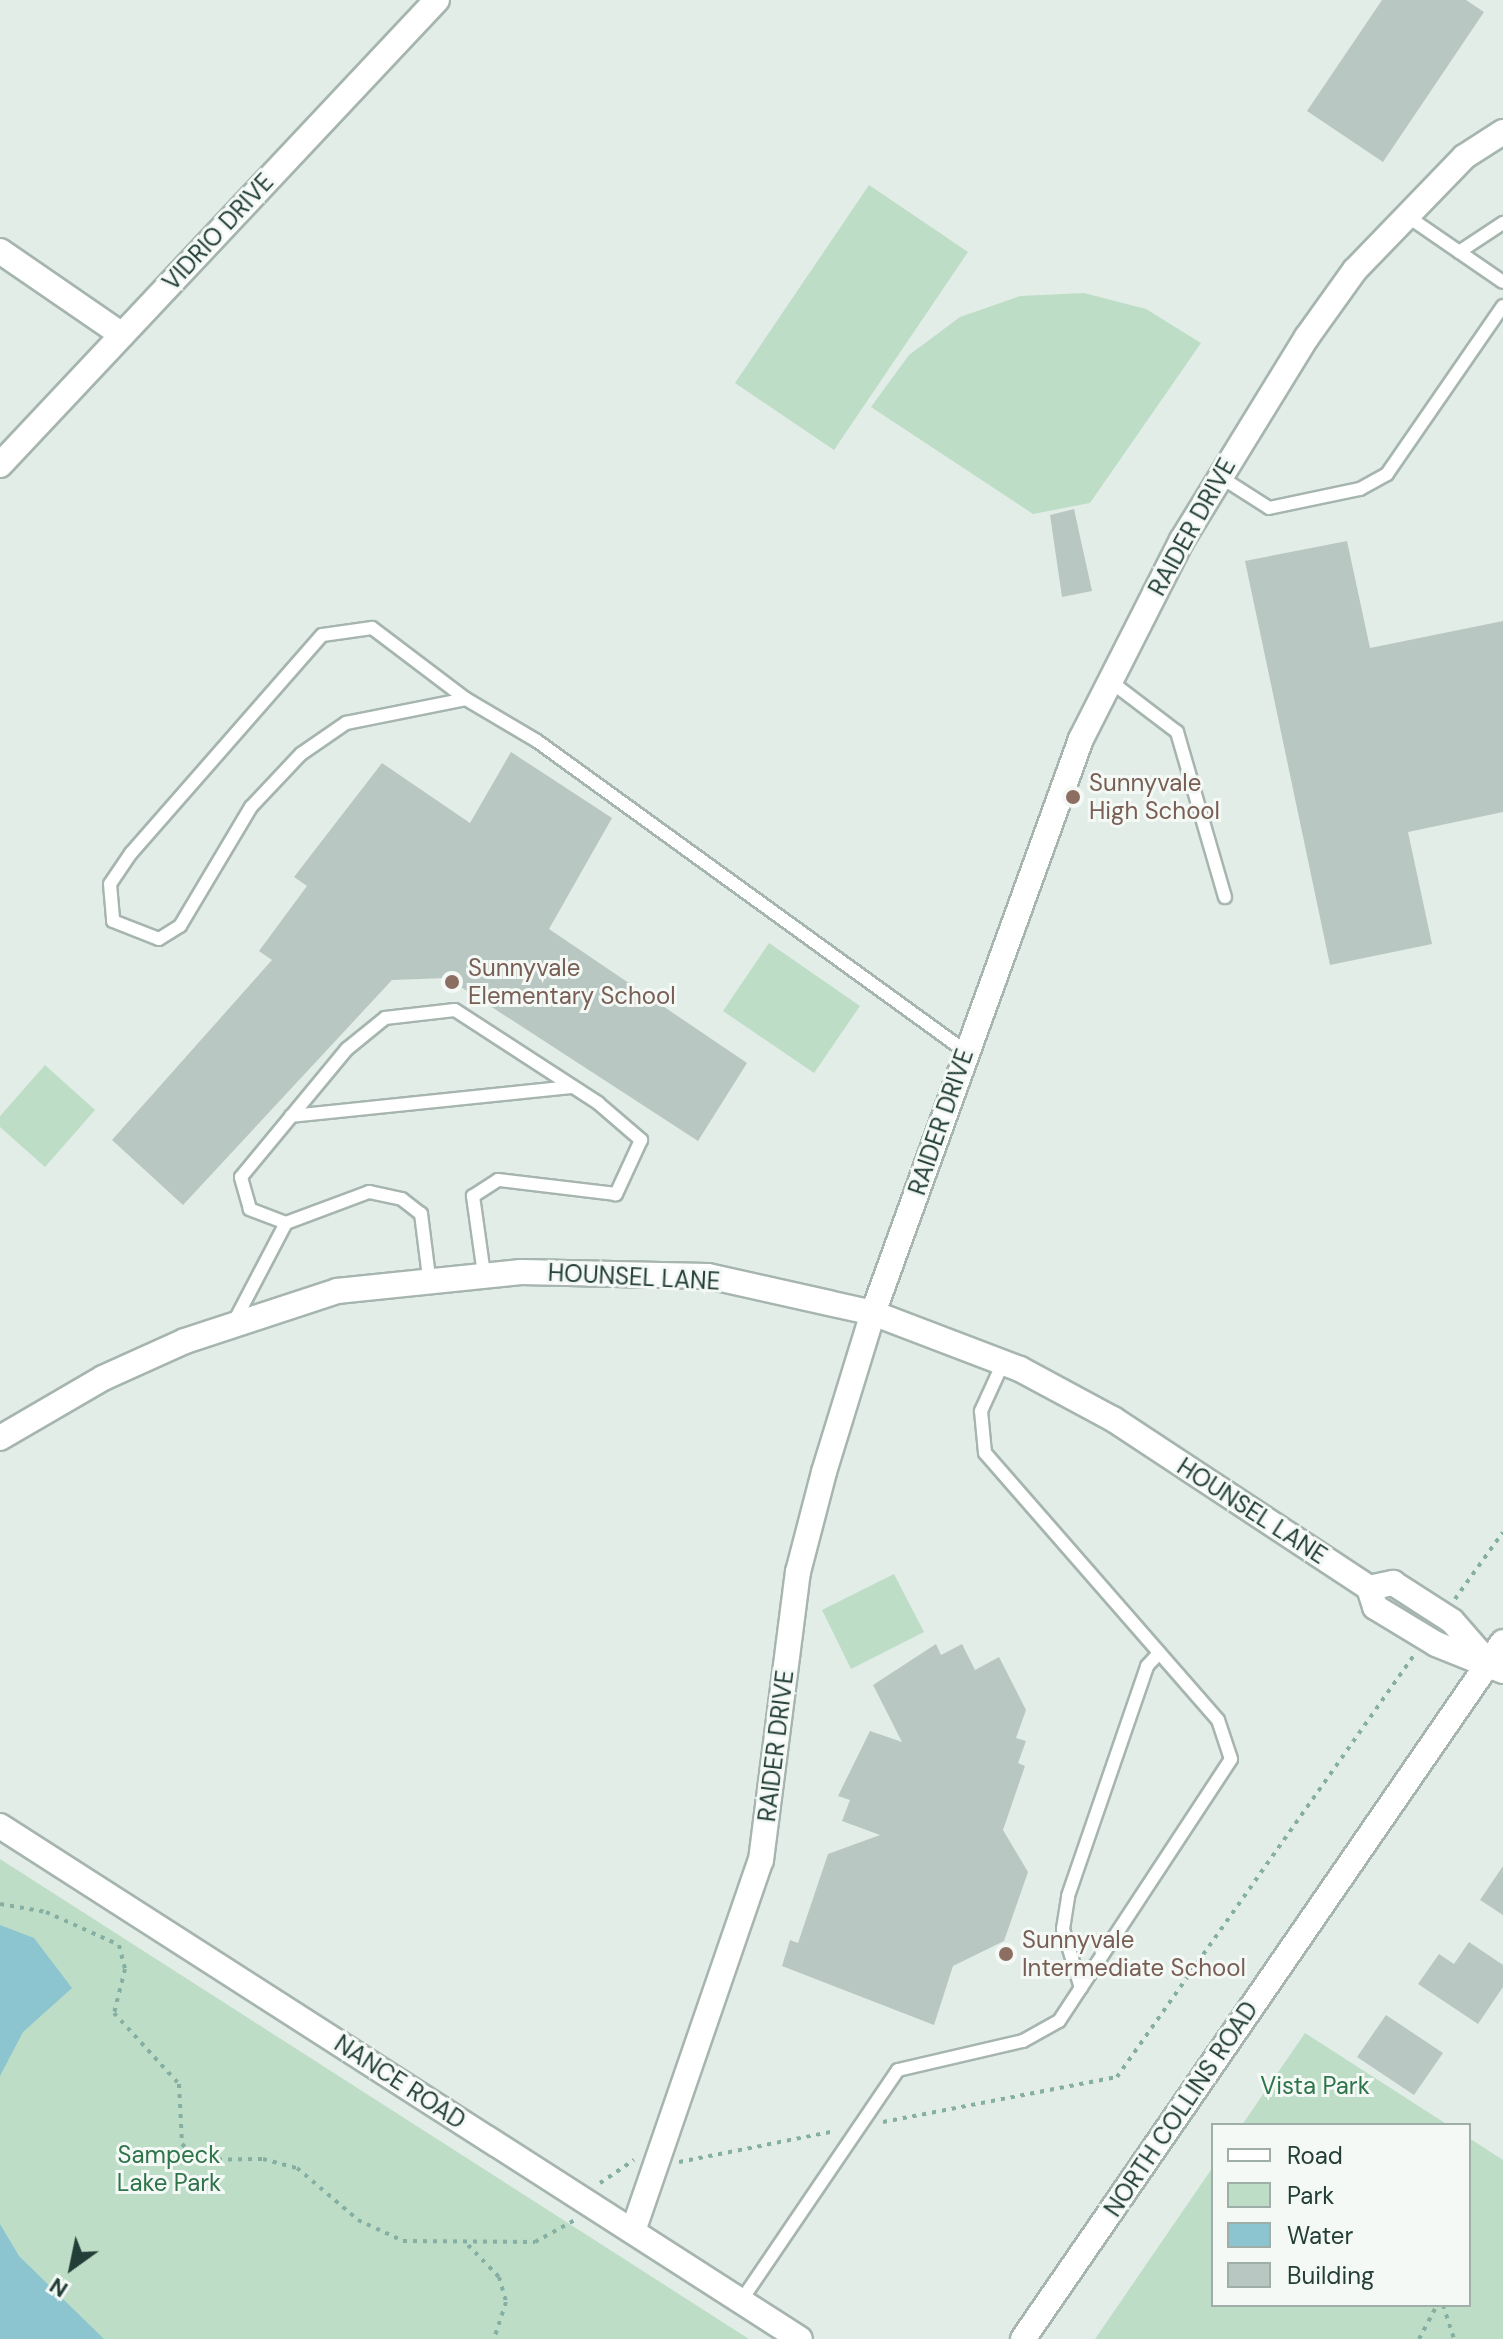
<!DOCTYPE html>
<html>
<head>
<meta charset="utf-8">
<style>
	body { margin:0 }
	#map { position:relative; width:1503px; height:2339px; overflow:hidden; background:#e3ede8; font-family:"DM Sans",sans-serif }
	div>[style] { position:absolute }
	[style*='--x'] { left:calc(var(--x)*1px); top:calc(var(--y)*1px); width:calc(var(--w)*1px); rotate:calc(var(--a)*1deg) }
	.green>* { inset:0; background:#bdddc6 }
	.water>* { inset:0; background:#8cc5d0 }
	.building>* { inset:0; background:#b8c7c1 }
	.path>* { height:4px; margin-top:-2px; transform-origin:0; background:repeating-linear-gradient(90deg,#84afa2 0 4px,transparent 0 10px) }
	.roads { filter:drop-shadow(2px 0 #a6b5af) drop-shadow(-2px 0 #a6b5af) drop-shadow(0 2px #a6b5af) drop-shadow(0 -2px #a6b5af) }
	.service>* { height:12px; margin:-6px; padding:0 6px; transform-origin:6px; border-radius:6px; background:#fff }
	.minor>* { height:24px; margin:-12px; padding:0 12px; transform-origin:12px; border-radius:12px; background:#fff }
	.tertiary>* { height:24px; margin:-12px; padding:0 12px; transform-origin:12px; border-radius:12px; background:#fff }
	.dots>* { width:22px; height:22px; translate:-50% -50%; box-sizing:border-box; border:4px solid #f4f9f6; border-radius:50% }
	span { translate:-50% -50%; white-space:nowrap; text-align:center; line-height:1.15; -webkit-text-stroke:6px #f4f9f6; paint-order:stroke }
	.street-label { font-size:24px; color:#233e37 }
	.education-label { font-size:24px; color:#785e54 }
	.left { translate:0 -50%; text-align:left }
	.park-label { font-size:24px; color:#2e744a }
	.legend { position:absolute; left:1211px; top:2123px; width:260px; height:184px; box-sizing:border-box; background:#f4f9f6; border:2px solid #a0aeaa; margin:0; padding:10px 14px; list-style:none; font-size:24px; color:#233e37 }
	.legend li { display:flex; align-items:center; gap:16px; height:40px }
	.legend b { width:40px; border:2px solid #a0aeaa }
	.north { position:absolute; left:32px; top:2227px; width:80px; height:80px; -webkit-text-stroke:6px #f4f9f6; paint-order:stroke; rotate:213deg; font-size:22px; font-weight:700; line-height:32px; text-align:center; color:#233e37 }
	.north::after { content:''; display:block; margin:auto; width:28px; height:36px; background:#233e37; clip-path:polygon(50% 0,100% 100%,50% 72%,0 100%) }
</style>
</head>
<body>
<div id="map">
	<div class="green">
		<div style="clip-path:polygon(869px 185px,968px 252px,834px 450px,735px 383px)"></div>
		<div style="clip-path:polygon(1084px 293px,1146px 309px,1201px 343px,1090px 503px,1033px 514px,871px 407px,909px 355px,960px 317px,1020px 296px)"></div>
		<div style="clip-path:polygon(769px 943px,860px 1006px,814px 1073px,723px 1011px)"></div>
		<div style="clip-path:polygon(45px 1065px,95px 1110px,45px 1167px,0 1127px,0 1116px)"></div>
		<div style="clip-path:polygon(894px 1574px,924px 1632px,851px 1669px,822px 1610px)"></div>
		<div style="clip-path:polygon(0 1859px,749px 2339px,0 2339px)"></div>
		<div style="clip-path:polygon(1305px 2033px,1448px 2125px,1242px 2125px)"></div>
		<div style="clip-path:polygon(1469px 2138px,1503px 2160px,1503px 2339px,1095px 2339px,1213px 2167px,1213px 2305px,1469px 2305px)"></div>
	</div>
	<div class="water">
		<div style="clip-path:polygon(0 1925px,34px 1938px,72px 1988px,23px 2032px,0 2076px)"></div>
		<div style="clip-path:polygon(0 2224px,19px 2256px,104px 2339px,0 2339px)"></div>
	</div>
	<div class="building">
		<div style="clip-path:polygon(1382px 0,1466px 0,1484px 12px,1383px 162px,1307px 111px)"></div>
		<div style="clip-path:polygon(1074px 509px,1092px 591px,1062px 597px,1050px 515px)"></div>
		<div style="clip-path:polygon(1347px 541px,1370px 648px,1503px 621px,1503px 812px,1408px 832px,1432px 944px,1330px 965px,1245px 561px)"></div>
		<div style="clip-path:polygon(511px 752px,612px 818px,549px 929px,747px 1063px,698px 1141px,447px 978px,392px 980px,183px 1205px,112px 1140px,272px 960px,259px 951px,307px 886px,294px 877px,382px 763px,470px 823px)"></div>
		<div style="clip-path:polygon(936px 1644px,941px 1655px,962px 1644px,975px 1670px,999px 1657px,1026px 1710px,1016px 1738px,1026px 1741px,1018px 1763px,1025px 1766px,1003px 1830px,1028px 1872px,1004px 1941px,953px 1966px,934px 2025px,782px 1966px,790px 1940px,798px 1943px,828px 1854px,880px 1835px,842px 1821px,850px 1800px,838px 1796px,870px 1731px,902px 1742px,873px 1685px)"></div>
		<div style="clip-path:polygon(1503px 1866px,1503px 1915px,1480px 1900px)"></div>
		<div style="clip-path:polygon(1469px 1942px,1503px 1965px,1503px 1987px,1478px 2024px,1418px 1984px,1439px 1954px,1454px 1964px)"></div>
		<div style="clip-path:polygon(1386px 2015px,1443px 2053px,1414px 2095px,1357px 2057px)"></div>
	</div>
	<div class="path">
		<div style="--x:1455;--y:1599;--w:82;--a:-54.4"></div>
		<div style="--x:0;--y:1904;--w:47;--a:9.9"></div>
		<div style="--x:46;--y:1912;--w:80;--a:24.3"></div>
		<div style="--x:119;--y:1945;--w:25;--a:76"></div>
		<div style="--x:125;--y:1969;--w:45;--a:104"></div>
		<div style="--x:114;--y:2013;--w:96;--a:47.5"></div>
		<div style="--x:179;--y:2084;--w:60;--a:87.1"></div>
		<div style="--x:182;--y:2144;--w:23;--a:45"></div>
		<div style="--x:198;--y:2160;--w:65;--a:-0.9"></div>
		<div style="--x:263;--y:2159;--w:35;--a:15"></div>
		<div style="--x:297;--y:2168;--w:80;--a:40.4"></div>
		<div style="--x:358;--y:2220;--w:50;--a:25"></div>
		<div style="--x:403;--y:2241;--w:132;--a:0.4"></div>
		<div style="--x:535;--y:2242;--w:46;--a:-28.8"></div>
		<div style="--x:883;--y:2122;--w:238;--a:-10.9"></div>
		<div style="--x:1117;--y:2077;--w:516;--a:-54.86"></div>
		<div style="--x:679;--y:2162;--w:159;--a:-11.2"></div>
		<div style="--x:600;--y:2183;--w:41;--a:-34.1"></div>
		<div style="--x:468;--y:2245;--w:45;--a:45.9"></div>
		<div style="--x:499;--y:2277;--w:26;--a:74"></div>
		<div style="--x:506;--y:2302;--w:39;--a:108"></div>
		<div style="--x:1443;--y:2305;--w:36;--a:72"></div>
		<div style="--x:1419;--y:2339;--w:38;--a:-62"></div>
	</div>
	<div class="roads">
		<div class="service">
			<div style="--x:1407;--y:216;--w:116;--a:34.5"></div>
			<div style="--x:1459;--y:252;--w:53;--a:-33.4"></div>
			<div style="--x:1219;--y:476;--w:59;--a:32.6"></div>
			<div style="--x:1269;--y:508;--w:93;--a:-11.8"></div>
			<div style="--x:1360;--y:489;--w:31;--a:-29"></div>
			<div style="--x:1387;--y:474;--w:204;--a:-55.4"></div>
			<div style="--x:1110;--y:681;--w:84;--a:37.3"></div>
			<div style="--x:1177;--y:732;--w:172;--a:73.8"></div>
			<div style="--x:466;--y:699;--w:118;--a:-142.9"></div>
			<div style="--x:372;--y:628;--w:50;--a:172"></div>
			<div style="--x:322;--y:635;--w:290;--a:131.2"></div>
			<div style="--x:131;--y:853;--w:37;--a:124"></div>
			<div style="--x:110;--y:884;--w:37;--a:85"></div>
			<div style="--x:113;--y:921;--w:49;--a:21.4"></div>
			<div style="--x:159;--y:939;--w:25;--a:-32"></div>
			<div style="--x:180;--y:926;--w:139;--a:-59.2"></div>
			<div style="--x:251;--y:807;--w:73;--a:-46.7"></div>
			<div style="--x:301;--y:754;--w:55;--a:-34.6"></div>
			<div style="--x:346;--y:723;--w:122;--a:-11.3"></div>
			<div style="--x:466;--y:699;--w:82;--a:30.6"></div>
			<div style="--x:537;--y:741;--w:528;--a:35.92"></div>
			<div style="--x:291;--y:1116;--w:283;--a:-5.9"></div>
			<div style="--x:429;--y:1277;--w:64;--a:-97.2"></div>
			<div style="--x:421;--y:1214;--w:24;--a:-142"></div>
			<div style="--x:402;--y:1199;--w:34;--a:-168"></div>
			<div style="--x:369;--y:1192;--w:89;--a:159.5"></div>
			<div style="--x:286;--y:1223;--w:39;--a:-159"></div>
			<div style="--x:250;--y:1209;--w:33;--a:-106"></div>
			<div style="--x:241;--y:1177;--w:166;--a:-50.4"></div>
			<div style="--x:347;--y:1049;--w:49;--a:-39.2"></div>
			<div style="--x:385;--y:1018;--w:70;--a:-6.5"></div>
			<div style="--x:455;--y:1010;--w:171;--a:33"></div>
			<div style="--x:598;--y:1103;--w:57;--a:40.7"></div>
			<div style="--x:641;--y:1140;--w:60;--a:114.8"></div>
			<div style="--x:616;--y:1194;--w:119;--a:-173.2"></div>
			<div style="--x:498;--y:1180;--w:30;--a:147"></div>
			<div style="--x:473;--y:1196;--w:79;--a:82"></div>
			<div style="--x:234;--y:1322;--w:112;--a:-62.3"></div>
			<div style="--x:1081;--y:1988;--w:62;--a:-107"></div>
			<div style="--x:1063;--y:1929;--w:33;--a:-81"></div>
			<div style="--x:1068;--y:1896;--w:243;--a:-71"></div>
			<div style="--x:1147;--y:1666;--w:18;--a:-47"></div>
			<div style="--x:741;--y:2301;--w:279;--a:-55.8"></div>
			<div style="--x:898;--y:2070;--w:128;--a:-13.1"></div>
			<div style="--x:1023;--y:2041;--w:41;--a:-29.1"></div>
			<div style="--x:1059;--y:2021;--w:313;--a:-56.7"></div>
			<div style="--x:1231;--y:1759;--w:41;--a:-108.4"></div>
			<div style="--x:1218;--y:1720;--w:354;--a:-131.1"></div>
			<div style="--x:985;--y:1453;--w:42;--a:-95.4"></div>
			<div style="--x:981;--y:1411;--w:53;--a:-65.4"></div>
		</div>
		<div class="minor">
			<div style="--x:0;--y:251;--w:148;--a:34.5"></div>
			<div style="--x:0;--y:465;--w:638;--a:-46.78"></div>
			<div style="--x:0;--y:1438;--w:119;--a:-30.2"></div>
			<div style="--x:103;--y:1378;--w:90;--a:-24.3"></div>
			<div style="--x:185;--y:1341;--w:160;--a:-18.2"></div>
			<div style="--x:337;--y:1291;--w:185;--a:-5.9"></div>
			<div style="--x:521;--y:1272;--w:187;--a:1.2"></div>
			<div style="--x:708;--y:1276;--w:169;--a:12.6"></div>
			<div style="--x:873;--y:1313;--w:157;--a:20.9"></div>
			<div style="--x:1020;--y:1369;--w:106;--a:28.3"></div>
			<div style="--x:1113;--y:1419;--w:307;--a:33.4"></div>
			<div style="--x:1369;--y:1588;--w:20;--a:72"></div>
			<div style="--x:1375;--y:1607;--w:71;--a:31.2"></div>
			<div style="--x:1436;--y:1644;--w:72;--a:21.9"></div>
			<div style="--x:1369;--y:1588;--w:25;--a:-12"></div>
			<div style="--x:1393;--y:1583;--w:70;--a:32.8"></div>
			<div style="--x:1452;--y:1621;--w:52;--a:48.9"></div>
			<div style="--x:0;--y:1826;--w:950;--a:32.67"></div>
			<div style="--x:633;--y:2231;--w:392;--a:-71"></div>
			<div style="--x:761;--y:1860;--w:290;--a:-82.7"></div>
			<div style="--x:798;--y:1572;--w:103;--a:-75.4"></div>
			<div style="--x:824;--y:1472;--w:166;--a:-72.9"></div>
			<div style="--x:873;--y:1313;--w:611;--a:-70.08"></div>
			<div style="--x:1081;--y:739;--w:223;--a:-63.1"></div>
			<div style="--x:1182;--y:540;--w:238;--a:-58.4"></div>
			<div style="--x:1307;--y:337;--w:82;--a:-54.4"></div>
			<div style="--x:1355;--y:270;--w:157;--a:-46"></div>
			<div style="--x:1464;--y:157;--w:46;--a:-32.7"></div>
		</div>
		<div class="tertiary">
			<div style="--x:1023;--y:2339;--w:846;--a:-55.45"></div>
		</div>
	</div>
	<div class="dots">
		<div style="left:1073px;top:797px;background:#8d6e63"></div>
		<div style="left:452px;top:982px;background:#8d6e63"></div>
		<div style="left:1006px;top:1954px;background:#8d6e63"></div>
	</div>
	<div class="street-label">
		<span style="left:218px;top:232px;rotate:-47deg">VIDRIO DRIVE</span>
		<span style="left:1192px;top:527px;rotate:-61deg">RAIDER DRIVE</span>
		<span style="left:941px;top:1122px;rotate:-71deg">RAIDER DRIVE</span>
		<span style="left:634px;top:1277px;rotate:3deg">HOUNSEL LANE</span>
		<span style="left:1252px;top:1511px;rotate:33deg">HOUNSEL LANE</span>
		<span style="left:776px;top:1746px;rotate:-83deg">RAIDER DRIVE</span>
		<span style="left:400px;top:2082px;rotate:33deg">NANCE ROAD</span>
		<span style="left:1181px;top:2109px;rotate:-56deg">NORTH COLLINS ROAD</span>
	</div>
	<div class="education-label">
		<span class="left" style="left:1089px;top:797px">Sunnyvale<br>High School</span>
		<span class="left" style="left:468px;top:982px">Sunnyvale<br>Elementary School</span>
		<span class="left" style="left:1022px;top:1954px">Sunnyvale<br>Intermediate School</span>
	</div>
	<div class="park-label">
		<span style="left:1315px;top:2086px">Vista Park</span>
		<span style="left:169px;top:2169px">Sampeck<br>Lake Park</span>
	</div>
	<ul class="legend">
	<li><b style="height:10px;background:#fff"></b>Road</li>
	<li><b style="height:22px;background:#bdddc6"></b>Park</li>
	<li><b style="height:22px;background:#8cc5d0"></b>Water</li>
	<li><b style="height:22px;background:#b8c7c1"></b>Building</li>
	</ul>
	<div class="north">N</div>
</div>
</body>
</html>
